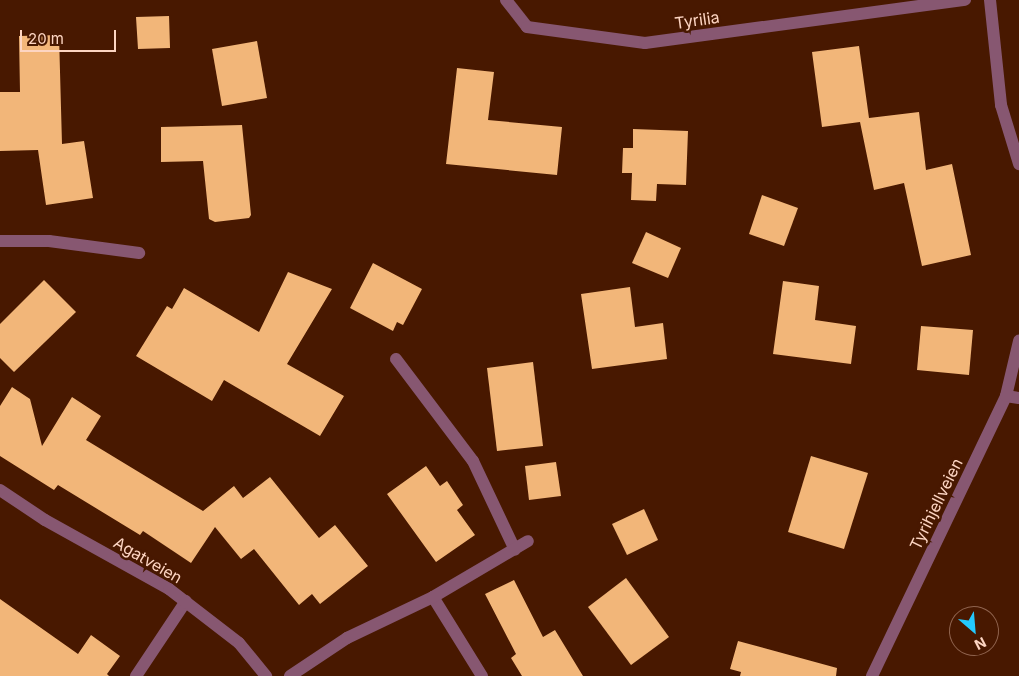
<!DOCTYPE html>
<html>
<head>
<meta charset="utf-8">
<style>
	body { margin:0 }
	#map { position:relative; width:1019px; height:676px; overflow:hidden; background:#481800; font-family:Inter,sans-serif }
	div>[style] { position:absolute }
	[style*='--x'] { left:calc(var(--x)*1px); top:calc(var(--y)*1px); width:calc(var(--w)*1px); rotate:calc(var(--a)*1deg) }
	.building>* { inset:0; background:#f2b679 }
	.lane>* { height:12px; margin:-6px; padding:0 6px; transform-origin:6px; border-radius:6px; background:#875771 }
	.street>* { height:12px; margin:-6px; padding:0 6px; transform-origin:6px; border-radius:6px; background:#875771 }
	span { translate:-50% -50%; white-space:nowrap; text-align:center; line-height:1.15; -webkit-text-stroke:5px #481800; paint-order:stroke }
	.street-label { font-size:16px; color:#fdd5c2 }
	.north { position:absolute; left:949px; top:606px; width:50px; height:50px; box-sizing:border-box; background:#481800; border:1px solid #90644e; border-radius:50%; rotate:153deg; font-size:14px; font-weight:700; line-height:20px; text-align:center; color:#fdd5c2 }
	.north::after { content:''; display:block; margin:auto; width:18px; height:22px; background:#23c9fe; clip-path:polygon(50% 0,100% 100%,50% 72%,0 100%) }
	.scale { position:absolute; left:20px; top:30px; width:96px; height:22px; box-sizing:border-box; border:2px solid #fdd5c2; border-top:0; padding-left:6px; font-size:15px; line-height:18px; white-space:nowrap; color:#fdd5c2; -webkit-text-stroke:4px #481800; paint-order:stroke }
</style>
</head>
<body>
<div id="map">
	<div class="building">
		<div style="clip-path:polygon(169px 16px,170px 48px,138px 49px,136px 17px)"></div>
		<div style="clip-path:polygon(59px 35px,62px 144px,84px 141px,93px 198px,46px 205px,38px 150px,0 151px,0 92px,20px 92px,19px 36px)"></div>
		<div style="clip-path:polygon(257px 41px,267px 98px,222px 106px,212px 49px)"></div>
		<div style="clip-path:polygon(859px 46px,869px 118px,919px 112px,926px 170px,952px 164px,971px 255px,922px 266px,904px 183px,874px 190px,860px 122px,822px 127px,812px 52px)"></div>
		<div style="clip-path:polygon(457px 68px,494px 72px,488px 120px,562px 127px,557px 175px,446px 164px)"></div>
		<div style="clip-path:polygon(242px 125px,251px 215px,249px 218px,215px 222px,209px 219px,203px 161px,161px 162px,161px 127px)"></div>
		<div style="clip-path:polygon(633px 129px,688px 131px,686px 185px,657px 184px,656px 201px,631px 200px,632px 173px,622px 173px,623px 148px,633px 148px)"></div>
		<div style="clip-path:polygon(762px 195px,798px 208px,784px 246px,749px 234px)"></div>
		<div style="clip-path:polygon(646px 232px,681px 248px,668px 278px,632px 263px)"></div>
		<div style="clip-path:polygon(373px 263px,422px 289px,403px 325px,397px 322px,393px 331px,350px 308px)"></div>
		<div style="clip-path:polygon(288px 272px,332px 289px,287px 364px,344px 396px,320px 436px,224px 380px,212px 401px,136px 356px,167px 306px,172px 309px,184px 288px,259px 332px)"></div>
		<div style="clip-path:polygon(44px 280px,76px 312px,14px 372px,0 358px,0 324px)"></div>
		<div style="clip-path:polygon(783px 281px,819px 286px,815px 320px,856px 326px,851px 364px,773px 354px)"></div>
		<div style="clip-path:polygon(630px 287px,635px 327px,663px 323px,667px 359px,592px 369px,581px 294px)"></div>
		<div style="clip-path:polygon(921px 326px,973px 330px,969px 375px,917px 370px)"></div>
		<div style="clip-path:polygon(533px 362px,543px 446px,497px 451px,487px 368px)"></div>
		<div style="clip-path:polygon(12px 387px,30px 399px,42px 446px,72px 397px,101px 416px,86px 440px,203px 511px,234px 486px,243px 498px,270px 477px,319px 538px,335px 525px,368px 566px,320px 604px,312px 594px,299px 605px,254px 549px,241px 559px,215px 527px,191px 563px,143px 531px,140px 535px,58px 485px,54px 490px,0 456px,0 406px)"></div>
		<div style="clip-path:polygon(811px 456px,868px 473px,844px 549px,788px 532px)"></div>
		<div style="clip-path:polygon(556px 462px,561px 496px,529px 500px,525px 466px)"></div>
		<div style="clip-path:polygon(426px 466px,440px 486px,447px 481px,463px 505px,457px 510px,475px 535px,436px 562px,387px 494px)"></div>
		<div style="clip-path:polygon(644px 509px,658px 540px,627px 555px,612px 524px)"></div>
		<div style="clip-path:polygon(626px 578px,669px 637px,631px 665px,588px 607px)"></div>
		<div style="clip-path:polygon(514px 580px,543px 637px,555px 630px,583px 676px,522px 676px,511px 658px,516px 654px,485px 594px)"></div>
		<div style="clip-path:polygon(0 599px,78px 654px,91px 635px,120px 656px,107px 674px,109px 676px,0 676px)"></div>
		<div style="clip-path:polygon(738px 641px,837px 668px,836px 676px,740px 676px,741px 672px,730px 669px)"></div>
	</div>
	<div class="lane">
		<div style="--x:0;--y:241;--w:49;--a:0"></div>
		<div style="--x:49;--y:241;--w:91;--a:7.6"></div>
		<div style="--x:396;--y:359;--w:128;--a:53"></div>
		<div style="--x:473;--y:461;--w:98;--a:64.7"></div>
		<div style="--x:1006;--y:396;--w:13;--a:9"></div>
		<div style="--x:433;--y:597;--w:93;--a:58.2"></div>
		<div style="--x:136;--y:676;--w:90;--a:-56.3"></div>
		<div style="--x:290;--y:676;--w:69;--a:-33.7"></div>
		<div style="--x:347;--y:638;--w:95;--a:-25.5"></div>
		<div style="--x:433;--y:597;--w:110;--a:-30.5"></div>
	</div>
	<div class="street">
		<div style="--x:506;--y:0;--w:34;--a:52"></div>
		<div style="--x:527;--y:27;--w:119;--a:7.7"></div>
		<div style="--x:645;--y:43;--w:323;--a:-7.7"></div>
		<div style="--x:990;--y:0;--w:106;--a:84"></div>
		<div style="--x:1001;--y:105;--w:62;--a:73"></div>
		<div style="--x:0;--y:490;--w:54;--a:33.7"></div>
		<div style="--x:45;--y:520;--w:142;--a:29.1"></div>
		<div style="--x:169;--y:589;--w:88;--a:37.6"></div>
		<div style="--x:239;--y:643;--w:43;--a:50.7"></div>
		<div style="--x:872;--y:676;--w:310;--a:-64.4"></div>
		<div style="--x:1006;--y:396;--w:57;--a:-76.7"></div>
	</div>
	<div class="street-label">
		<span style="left:697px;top:20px;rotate:-8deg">Tyrilia</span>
		<span style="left:936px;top:504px;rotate:-64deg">Tyrihjellveien</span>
		<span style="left:148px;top:560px;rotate:30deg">Agatveien</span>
	</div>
	<div class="north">N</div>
	<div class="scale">20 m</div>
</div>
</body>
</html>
